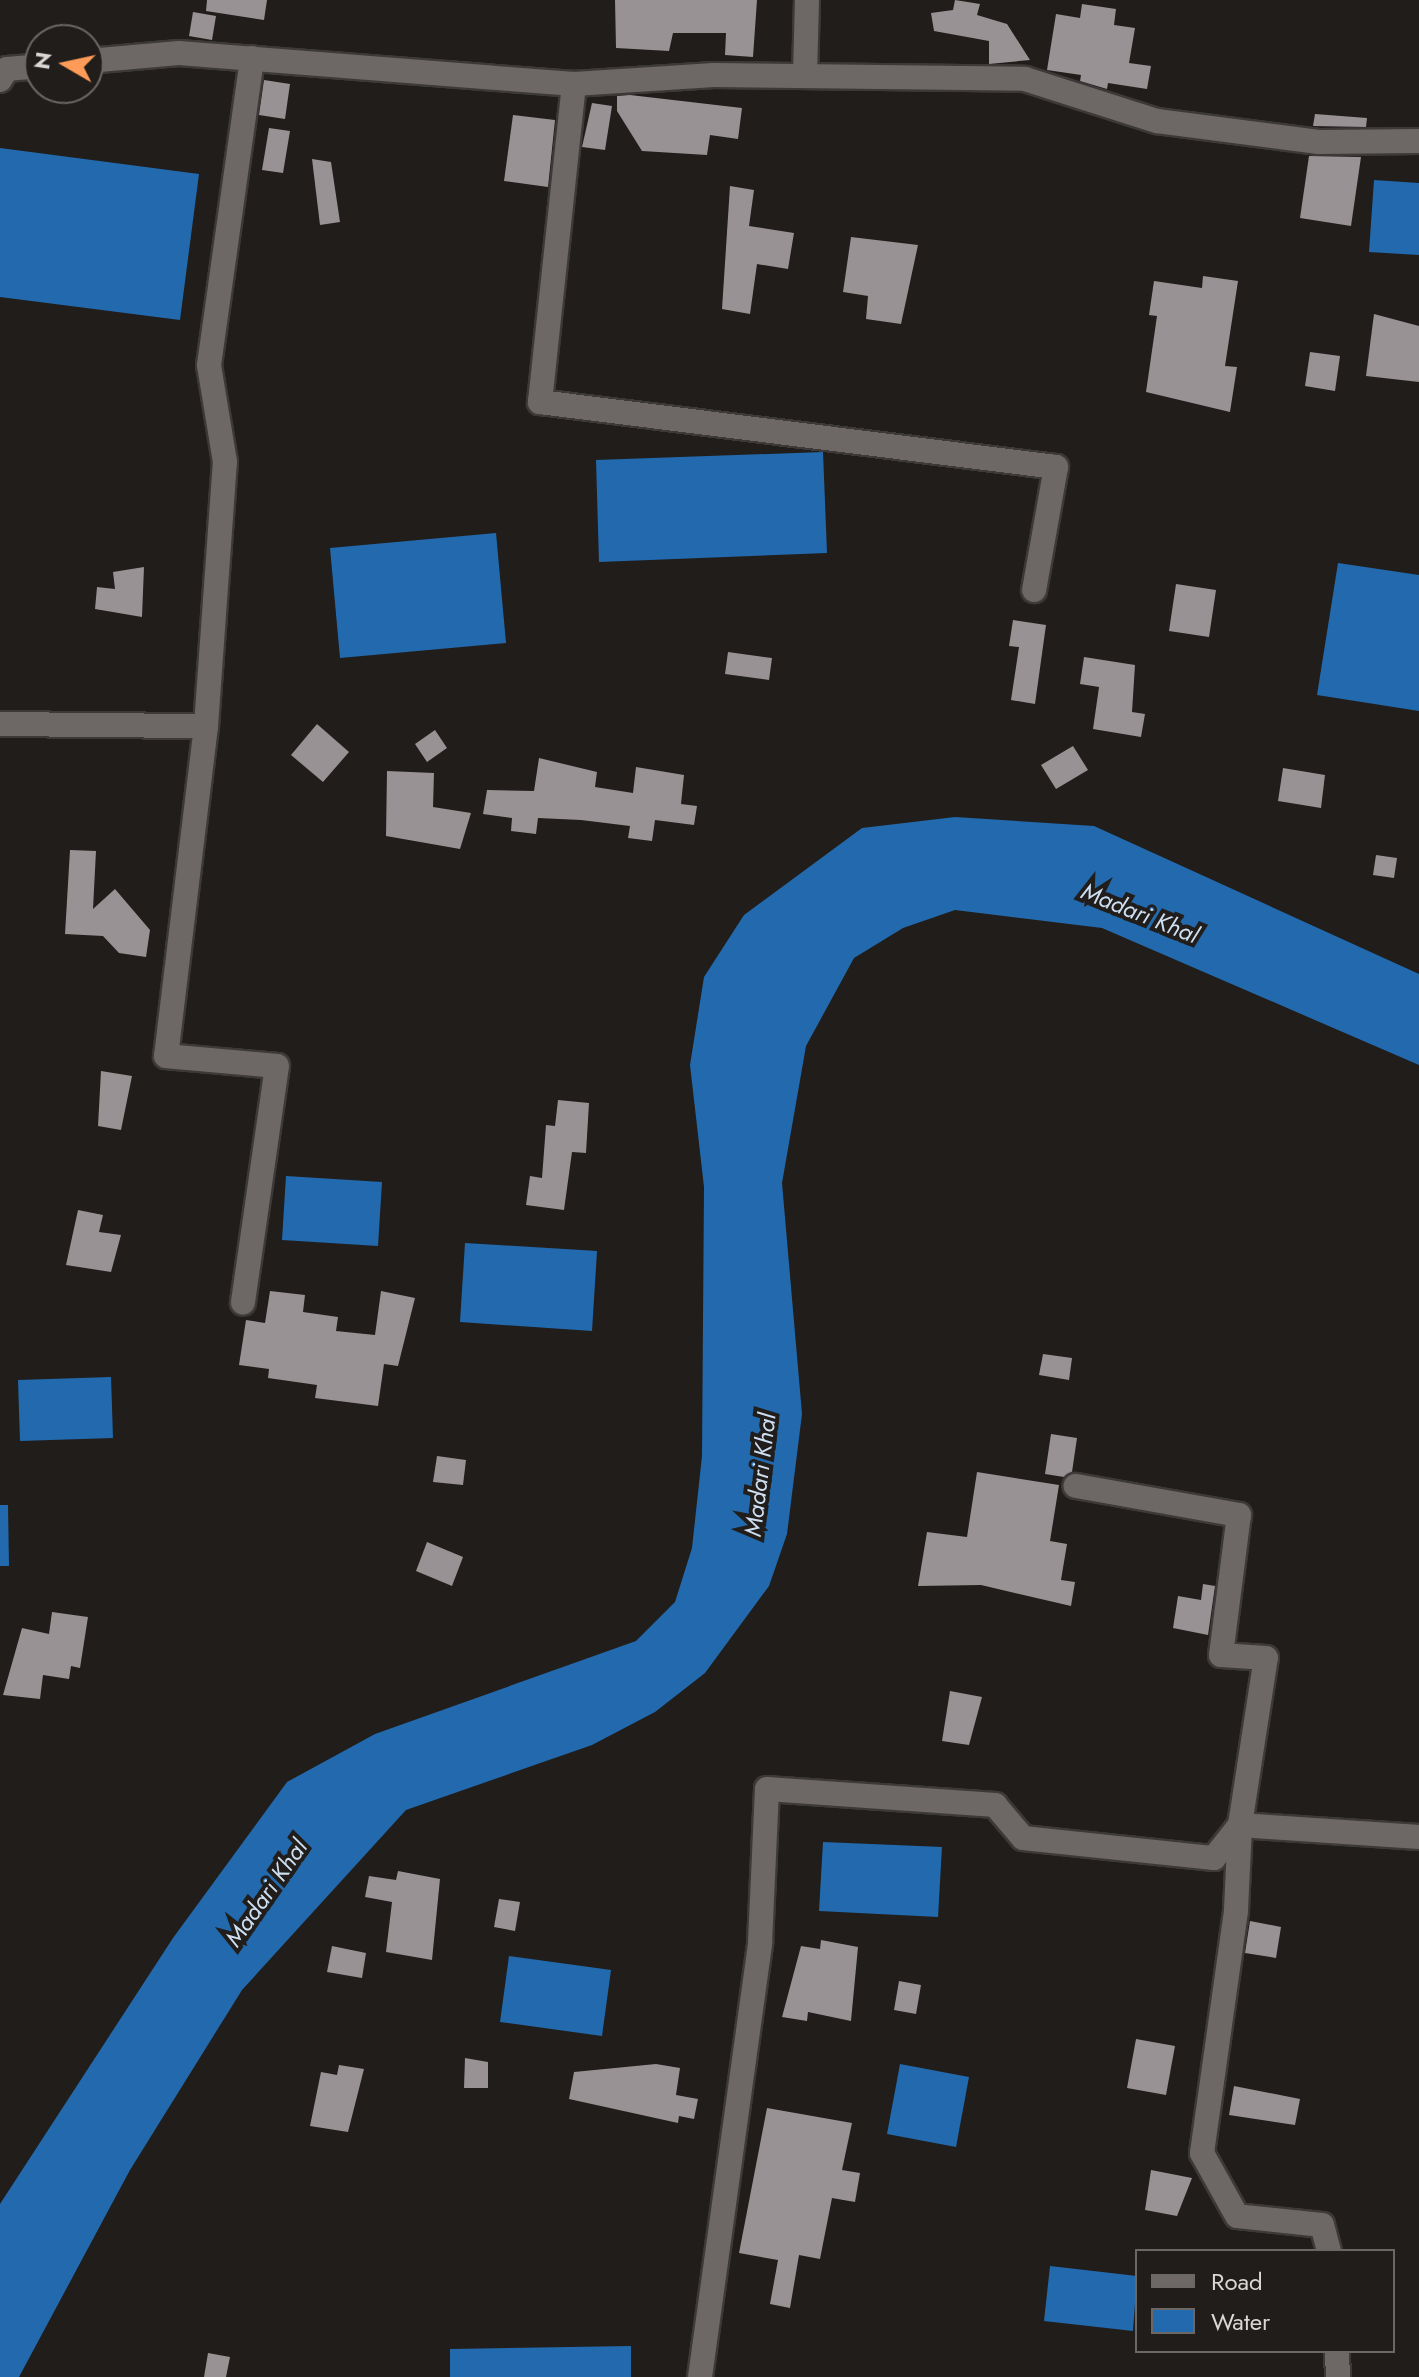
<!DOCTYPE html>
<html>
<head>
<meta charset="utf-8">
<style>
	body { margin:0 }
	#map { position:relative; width:1419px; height:2377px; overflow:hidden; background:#211d1b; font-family:Jost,sans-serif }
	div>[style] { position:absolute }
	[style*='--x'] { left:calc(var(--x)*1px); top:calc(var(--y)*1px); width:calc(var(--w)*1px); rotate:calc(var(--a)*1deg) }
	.water>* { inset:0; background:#226aad }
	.building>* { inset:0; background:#989294 }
	.roads { filter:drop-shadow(2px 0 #3c3938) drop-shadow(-2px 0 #3c3938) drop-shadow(0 2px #3c3938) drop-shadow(0 -2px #3c3938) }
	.minor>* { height:24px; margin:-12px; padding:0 12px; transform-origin:12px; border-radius:12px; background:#6d6865 }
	span { translate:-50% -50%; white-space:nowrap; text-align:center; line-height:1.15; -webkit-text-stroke:8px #211d1b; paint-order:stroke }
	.water-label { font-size:24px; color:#cedff2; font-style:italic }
	.legend { position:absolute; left:1135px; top:2249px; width:260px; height:104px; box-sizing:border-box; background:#211d1b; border:2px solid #6b6765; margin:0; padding:10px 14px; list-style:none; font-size:24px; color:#d9d6d5 }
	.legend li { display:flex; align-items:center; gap:16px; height:40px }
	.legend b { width:40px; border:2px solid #6b6765 }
	.north { position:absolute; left:24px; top:24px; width:80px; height:80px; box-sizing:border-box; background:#211d1b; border:2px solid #6b6765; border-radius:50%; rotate:279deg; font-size:22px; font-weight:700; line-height:32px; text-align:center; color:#d9d6d5 }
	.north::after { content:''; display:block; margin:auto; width:28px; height:36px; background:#fe9b58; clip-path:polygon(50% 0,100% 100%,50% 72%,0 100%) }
</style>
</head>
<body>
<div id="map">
	<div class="water">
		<div style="clip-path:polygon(0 148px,199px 174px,180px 320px,0 297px)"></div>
		<div style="clip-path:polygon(1374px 180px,1419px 183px,1419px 255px,1369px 252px)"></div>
		<div style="clip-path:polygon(823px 452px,827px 553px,599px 562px,596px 460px)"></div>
		<div style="clip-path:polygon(496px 533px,506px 643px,340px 658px,330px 548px)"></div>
		<div style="clip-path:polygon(1338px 563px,1419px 575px,1419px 711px,1317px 695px)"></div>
		<div style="clip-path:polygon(955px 817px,1094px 826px,1419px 974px,1419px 1065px,1102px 928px,955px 910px,903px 928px,854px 958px,806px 1046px,782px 1183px,802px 1414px,787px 1534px,769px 1586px,705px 1673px,655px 1712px,592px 1745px,406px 1810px,242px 1990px,130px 2170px,19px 2377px,0 2377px,0 2204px,173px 1938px,287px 1782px,375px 1734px,636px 1641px,675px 1602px,692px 1548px,702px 1456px,704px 1187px,690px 1065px,704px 977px,744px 915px,862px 828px)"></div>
		<div style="clip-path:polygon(286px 1176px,382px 1182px,378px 1246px,282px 1240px)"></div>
		<div style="clip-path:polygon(465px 1243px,597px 1251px,592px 1331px,460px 1322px)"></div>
		<div style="clip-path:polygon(111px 1377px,113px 1438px,20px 1441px,18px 1380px)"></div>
		<div style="clip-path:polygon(0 1505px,8px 1505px,9px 1566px,0 1566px)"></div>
		<div style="clip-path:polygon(823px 1842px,942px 1847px,938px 1917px,819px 1911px)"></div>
		<div style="clip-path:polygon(509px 1956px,611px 1970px,602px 2036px,500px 2022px)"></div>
		<div style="clip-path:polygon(900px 2064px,969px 2077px,956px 2147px,887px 2134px)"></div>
		<div style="clip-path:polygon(1050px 2266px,1137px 2276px,1133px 2331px,1044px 2321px)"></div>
		<div style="clip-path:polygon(631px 2346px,631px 2377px,450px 2377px,450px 2349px)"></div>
	</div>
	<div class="building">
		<div style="clip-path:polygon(207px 0,267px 0,264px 20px,206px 11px)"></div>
		<div style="clip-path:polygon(615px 0,757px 0,753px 57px,725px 55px,726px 33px,673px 33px,669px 51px,616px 48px)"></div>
		<div style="clip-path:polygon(955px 0,980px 4px,977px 15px,1007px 24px,1030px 60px,989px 64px,989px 41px,934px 31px,931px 13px,953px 10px)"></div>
		<div style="clip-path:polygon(1082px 4px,1116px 9px,1114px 25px,1135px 28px,1129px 63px,1151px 66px,1147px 89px,1108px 83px,1107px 89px,1080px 81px,1081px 75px,1047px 70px,1056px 14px,1080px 18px)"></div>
		<div style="clip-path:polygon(193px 12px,216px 16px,212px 40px,189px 36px)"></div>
		<div style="clip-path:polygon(264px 80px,290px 84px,285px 119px,259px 115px)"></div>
		<div style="clip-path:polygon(630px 95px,742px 108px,738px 139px,710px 135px,707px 155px,642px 151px,617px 111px,617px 96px)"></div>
		<div style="clip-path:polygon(592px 103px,612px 106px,605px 150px,582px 147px)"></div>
		<div style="clip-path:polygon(1315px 114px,1367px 118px,1366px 127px,1313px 126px)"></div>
		<div style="clip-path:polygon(513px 115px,555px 120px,548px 187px,504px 181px)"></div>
		<div style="clip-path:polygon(269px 128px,290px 131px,283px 173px,262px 170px)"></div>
		<div style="clip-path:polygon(1309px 156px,1361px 157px,1351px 226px,1300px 218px)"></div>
		<div style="clip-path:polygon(312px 159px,331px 162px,340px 222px,320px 225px)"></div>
		<div style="clip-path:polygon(730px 186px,754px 190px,749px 226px,794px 233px,788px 269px,757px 264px,750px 314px,722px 309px)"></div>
		<div style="clip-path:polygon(851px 237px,918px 245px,901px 324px,866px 319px,868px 296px,843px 292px)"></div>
		<div style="clip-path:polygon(1203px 276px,1238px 281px,1225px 366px,1237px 367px,1230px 412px,1146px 392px,1157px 316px,1149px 315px,1154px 281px,1202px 288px)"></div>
		<div style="clip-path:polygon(1374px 314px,1419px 326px,1419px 382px,1366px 376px)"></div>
		<div style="clip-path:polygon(1310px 352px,1340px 356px,1335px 391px,1305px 386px)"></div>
		<div style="clip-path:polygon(144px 567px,142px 617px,95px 609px,97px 587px,115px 589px,113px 572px)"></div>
		<div style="clip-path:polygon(1176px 584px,1216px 590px,1209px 637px,1169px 631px)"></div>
		<div style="clip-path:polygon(1013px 620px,1046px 625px,1035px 704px,1011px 700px,1019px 647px,1009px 646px)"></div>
		<div style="clip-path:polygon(728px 652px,772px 658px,769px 680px,725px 674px)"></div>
		<div style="clip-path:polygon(1084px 657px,1135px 665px,1132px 712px,1145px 714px,1141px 737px,1093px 729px,1099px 687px,1080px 684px)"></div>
		<div style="clip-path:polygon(317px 724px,349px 752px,323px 782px,291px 755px)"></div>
		<div style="clip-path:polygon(435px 730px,447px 748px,427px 762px,415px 744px)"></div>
		<div style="clip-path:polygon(1073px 746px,1088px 770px,1056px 789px,1041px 765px)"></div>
		<div style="clip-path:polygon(539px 758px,597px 772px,595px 787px,633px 793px,636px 767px,684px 775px,681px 804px,697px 806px,694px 825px,655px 820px,652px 841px,628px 838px,630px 826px,581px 820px,538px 818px,536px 834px,511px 831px,512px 818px,483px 814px,487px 790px,534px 791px)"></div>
		<div style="clip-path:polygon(1283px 768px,1325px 775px,1321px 808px,1278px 801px)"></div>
		<div style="clip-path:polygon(387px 771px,434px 773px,433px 807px,471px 813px,460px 849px,386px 836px)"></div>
		<div style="clip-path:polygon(70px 850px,96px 851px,93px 909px,115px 889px,150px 930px,146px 957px,119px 953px,103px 936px,65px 934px)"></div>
		<div style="clip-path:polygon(1376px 855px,1397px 858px,1394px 878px,1373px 875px)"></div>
		<div style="clip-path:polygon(101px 1071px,132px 1076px,121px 1130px,98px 1126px)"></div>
		<div style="clip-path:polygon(558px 1100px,589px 1103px,586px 1153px,572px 1152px,564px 1210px,526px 1205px,530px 1176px,542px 1178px,546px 1125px,555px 1126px)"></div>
		<div style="clip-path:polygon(78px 1210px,103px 1215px,99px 1232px,121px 1235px,111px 1272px,66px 1265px)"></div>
		<div style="clip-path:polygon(270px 1291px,305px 1295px,303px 1312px,338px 1317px,336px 1331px,375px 1335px,381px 1291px,415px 1298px,398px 1366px,384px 1364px,378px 1406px,315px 1398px,317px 1385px,268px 1378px,269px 1369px,239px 1365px,246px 1320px,265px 1323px)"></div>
		<div style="clip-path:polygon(1043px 1354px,1072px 1358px,1069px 1380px,1039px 1375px)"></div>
		<div style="clip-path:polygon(1051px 1434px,1077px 1438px,1072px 1472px,1064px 1477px,1045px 1474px)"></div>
		<div style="clip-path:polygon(437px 1456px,466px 1460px,463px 1485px,433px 1482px)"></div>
		<div style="clip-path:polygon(977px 1472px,1059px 1485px,1050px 1541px,1067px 1544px,1061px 1580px,1075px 1582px,1071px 1606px,981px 1585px,918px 1586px,927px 1532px,967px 1537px)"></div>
		<div style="clip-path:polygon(427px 1542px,463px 1557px,452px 1586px,416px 1571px)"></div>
		<div style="clip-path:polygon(1203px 1584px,1215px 1586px,1208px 1635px,1173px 1628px,1178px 1596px,1201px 1600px)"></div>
		<div style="clip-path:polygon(52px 1612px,88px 1617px,80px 1668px,71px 1666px,69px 1679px,43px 1675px,40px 1699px,3px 1695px,22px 1628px,49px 1634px)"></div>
		<div style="clip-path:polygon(950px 1691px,982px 1697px,969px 1745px,942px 1741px)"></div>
		<div style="clip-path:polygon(398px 1871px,440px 1879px,432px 1960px,386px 1952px,392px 1902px,365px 1897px,369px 1876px,396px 1880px)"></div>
		<div style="clip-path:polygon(499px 1899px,520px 1902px,515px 1931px,494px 1927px)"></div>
		<div style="clip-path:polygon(1250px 1921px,1281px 1927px,1276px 1958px,1245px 1953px)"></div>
		<div style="clip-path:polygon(821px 1940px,858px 1947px,851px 2021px,808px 2012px,807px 2021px,782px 2017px,801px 1946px,820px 1949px)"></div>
		<div style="clip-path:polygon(332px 1946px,366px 1953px,362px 1978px,327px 1972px)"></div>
		<div style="clip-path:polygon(899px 1981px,921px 1985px,916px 2014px,894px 2010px)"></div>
		<div style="clip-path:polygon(1136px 2039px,1175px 2046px,1166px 2095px,1127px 2088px)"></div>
		<div style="clip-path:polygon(465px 2058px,488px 2062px,488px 2088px,464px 2088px)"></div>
		<div style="clip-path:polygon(656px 2064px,680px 2068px,676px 2095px,698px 2099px,694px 2119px,679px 2116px,678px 2123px,569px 2099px,574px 2072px)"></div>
		<div style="clip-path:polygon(339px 2065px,364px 2069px,348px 2132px,310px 2126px,321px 2072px,337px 2075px)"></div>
		<div style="clip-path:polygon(1234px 2086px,1300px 2099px,1295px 2125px,1229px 2115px)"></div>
		<div style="clip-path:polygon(767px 2108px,852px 2123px,842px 2170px,860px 2173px,855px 2202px,832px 2198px,820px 2259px,799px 2255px,790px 2308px,770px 2304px,778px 2260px,739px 2253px)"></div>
		<div style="clip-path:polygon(1151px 2170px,1192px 2178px,1177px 2216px,1145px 2210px)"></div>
		<div style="clip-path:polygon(208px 2353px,230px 2357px,226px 2377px,204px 2377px)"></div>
	</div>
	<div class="roads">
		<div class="minor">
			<div style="--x:88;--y:61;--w:91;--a:-5"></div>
			<div style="--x:179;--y:53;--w:396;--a:4.5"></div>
			<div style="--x:574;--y:84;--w:140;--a:-3.7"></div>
			<div style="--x:714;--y:75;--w:311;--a:0.7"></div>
			<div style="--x:1025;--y:79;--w:139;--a:17.7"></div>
			<div style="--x:1157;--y:121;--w:163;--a:7.4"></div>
			<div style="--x:1319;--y:142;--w:100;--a:-0.6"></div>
			<div style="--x:805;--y:76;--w:76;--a:-88.5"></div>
			<div style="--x:0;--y:80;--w:13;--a:-58"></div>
			<div style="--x:7;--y:69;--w:33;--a:-5"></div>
			<div style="--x:574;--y:84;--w:320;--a:96.1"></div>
			<div style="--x:540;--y:402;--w:520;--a:7.18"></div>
			<div style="--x:1056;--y:467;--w:125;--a:100.1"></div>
			<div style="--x:0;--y:724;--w:206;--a:0.6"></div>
			<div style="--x:206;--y:726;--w:332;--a:96.9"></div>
			<div style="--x:166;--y:1056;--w:111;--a:5.1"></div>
			<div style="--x:277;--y:1066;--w:239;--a:98.2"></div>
			<div style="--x:206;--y:726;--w:265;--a:-85.9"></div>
			<div style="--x:225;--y:462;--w:98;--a:-99.4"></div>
			<div style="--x:209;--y:365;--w:310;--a:-82"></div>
			<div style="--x:1329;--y:2251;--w:27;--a:-105"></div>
			<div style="--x:1322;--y:2225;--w:85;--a:-174"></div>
			<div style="--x:1237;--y:2216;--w:72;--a:-119.1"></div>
			<div style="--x:1202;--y:2153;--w:245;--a:-82"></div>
			<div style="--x:1236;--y:1910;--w:85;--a:-87.3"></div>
			<div style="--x:1240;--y:1825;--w:179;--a:3.8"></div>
			<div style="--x:1337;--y:2351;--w:26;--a:88"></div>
			<div style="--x:700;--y:2377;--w:438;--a:-82.1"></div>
			<div style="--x:760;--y:1943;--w:154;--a:-87.4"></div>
			<div style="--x:767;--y:1789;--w:229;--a:4"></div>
			<div style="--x:995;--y:1805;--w:43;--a:49.7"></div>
			<div style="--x:1023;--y:1838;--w:192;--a:6"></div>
			<div style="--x:1214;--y:1858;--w:42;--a:-51.8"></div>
			<div style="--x:1240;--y:1825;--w:169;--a:-81.2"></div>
			<div style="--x:1266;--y:1658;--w:45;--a:-176.2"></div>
			<div style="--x:1221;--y:1655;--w:141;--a:-82.7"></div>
			<div style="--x:1239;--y:1515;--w:166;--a:-169.9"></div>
		</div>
	</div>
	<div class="water-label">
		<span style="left:1140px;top:913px;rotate:22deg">Madari Khal</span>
		<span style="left:760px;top:1475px;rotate:-83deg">Madari Khal</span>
		<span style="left:266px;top:1893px;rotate:-55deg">Madari Khal</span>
	</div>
	<ul class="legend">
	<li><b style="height:10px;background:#6d6865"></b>Road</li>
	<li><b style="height:22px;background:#226aad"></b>Water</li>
	</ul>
	<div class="north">N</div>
</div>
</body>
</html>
